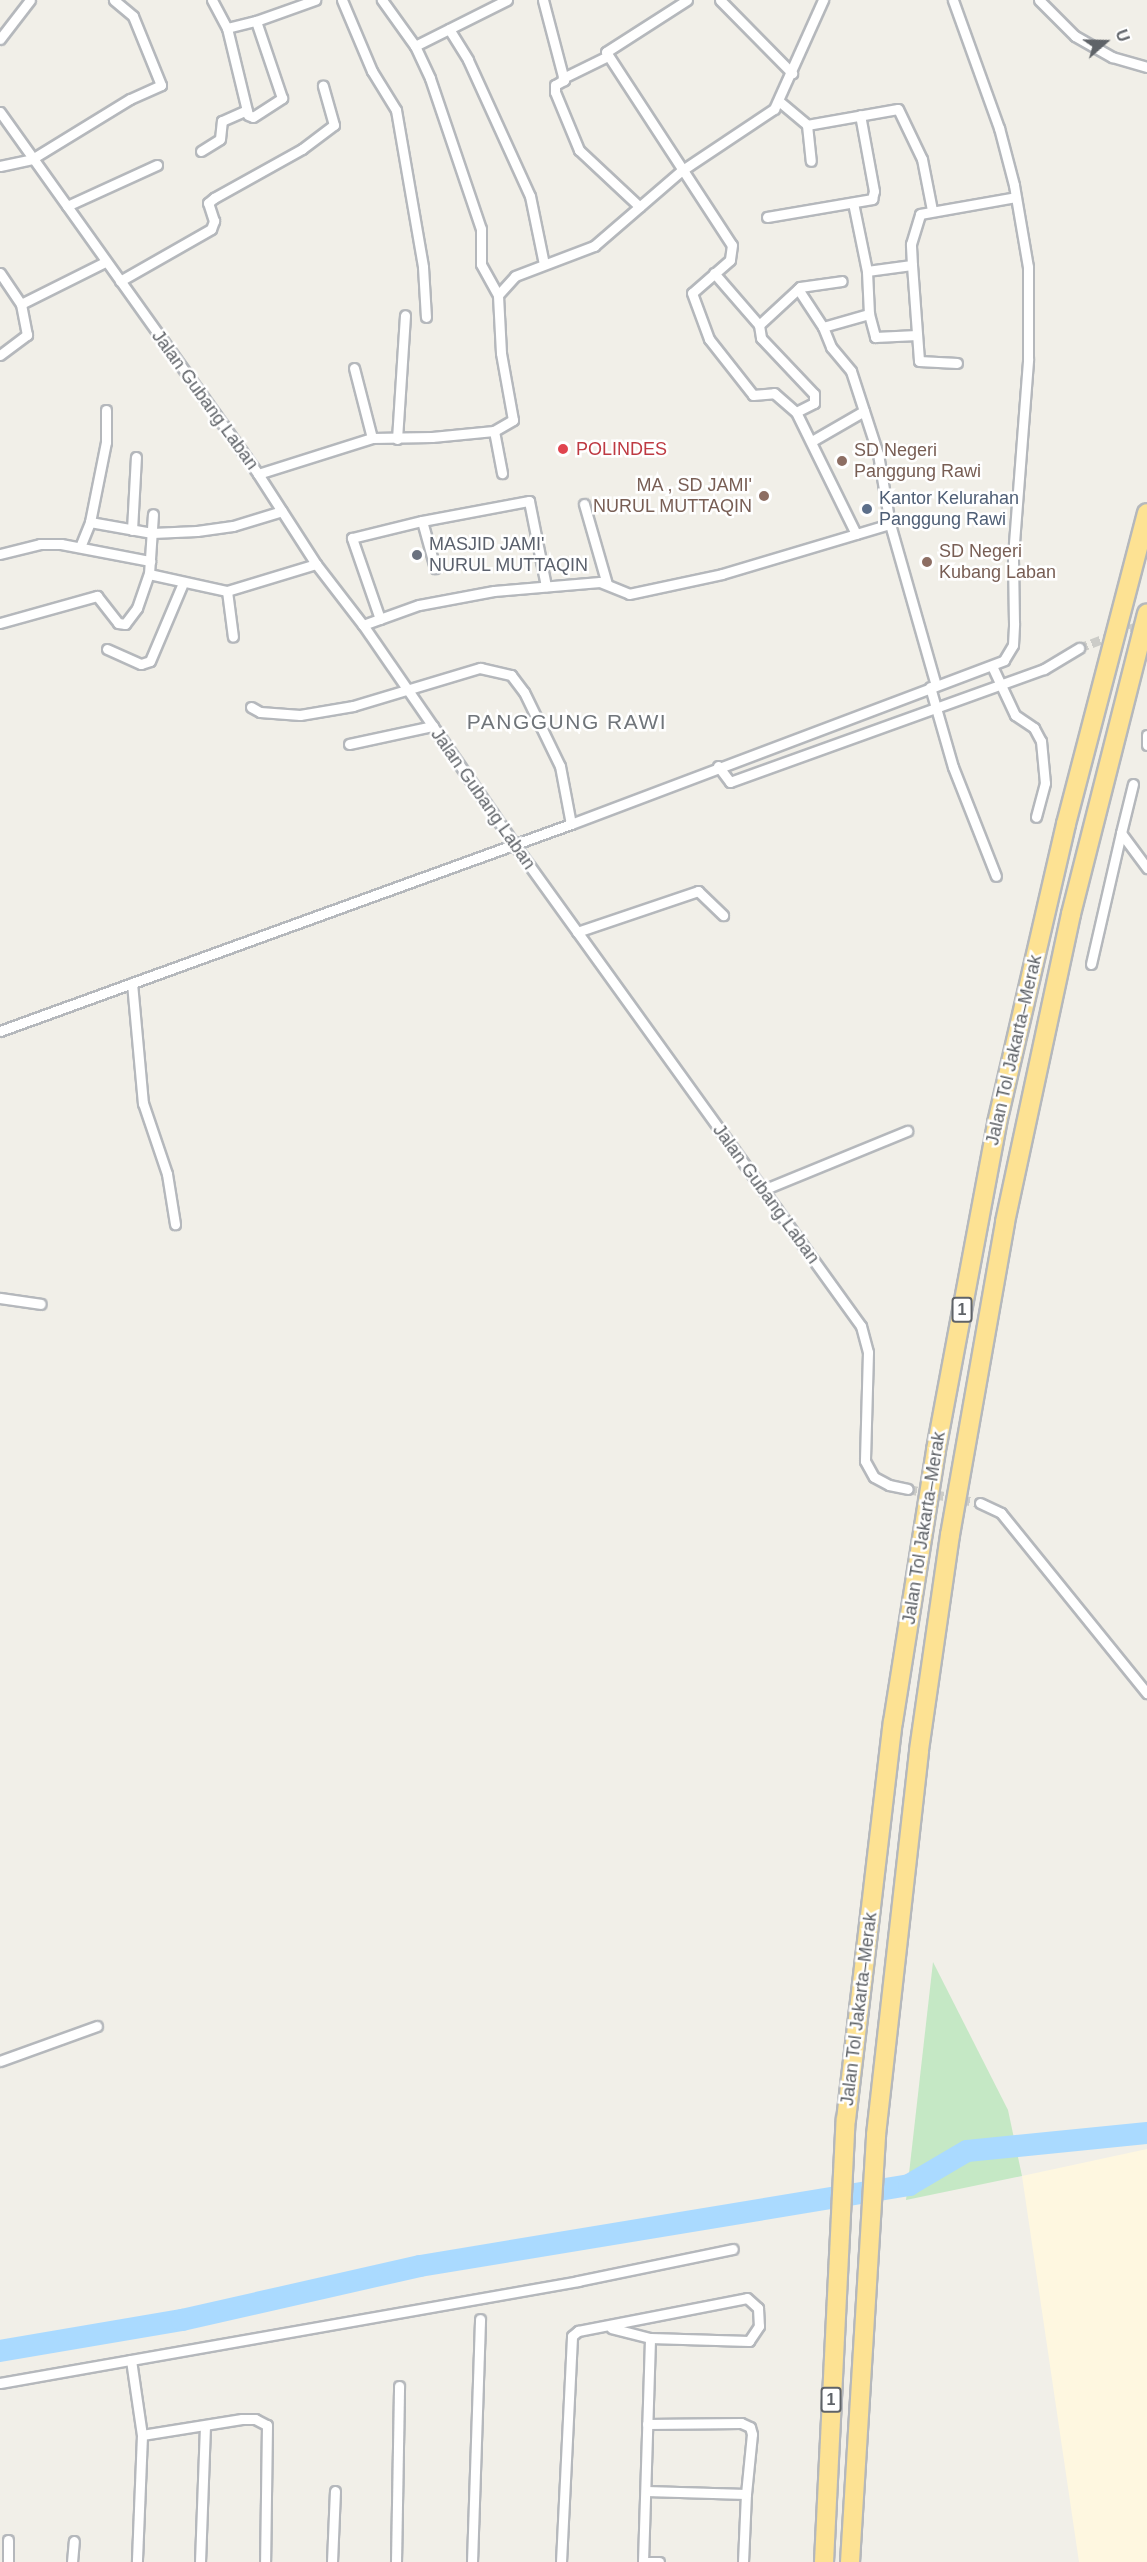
<!DOCTYPE html>
<html>
<head>
<meta charset="utf-8">
<style>
	body { margin:0 }
	#map { position:relative; width:1147px; height:2562px; overflow:hidden; background:#f1efe8; font-family:Helvetica,sans-serif }
	div>[style] { position:absolute }
	[style*='--x'] { left:calc(var(--x)*1px); top:calc(var(--y)*1px); width:calc(var(--w)*1px); rotate:calc(var(--a)*1deg) }
	.commercial>* { inset:0; background:#fef7e0 }
	.green>* { inset:0; background:#c5e8c5 }
	.river>* { height:22px; margin:-11px; padding:0 11px; transform-origin:11px; border-radius:11px; background:#aadaff }
	.street-tunnel>* { height:9px; margin-top:-4.5px; transform-origin:0; background:repeating-linear-gradient(90deg,#ccccc8 0 9px,transparent 0 13.5px) }
	.roads { filter:drop-shadow(2px 0 #b5b8bc) drop-shadow(-2px 0 #b5b8bc) drop-shadow(0 2px #b5b8bc) drop-shadow(0 -2px #b5b8bc) }
	.street>* { height:9px; margin:-4.5px; padding:0 4.5px; transform-origin:4.5px; border-radius:4.5px; background:#fff }
	.highway>* { height:18px; margin:-9px; padding:0 9px; transform-origin:9px; border-radius:9px; background:#fde293 }
	.dots>* { width:16px; height:16px; translate:-50% -50%; box-sizing:border-box; border:3px solid #fff; border-radius:50% }
	span { translate:-50% -50%; white-space:nowrap; text-align:center; line-height:1.15; -webkit-text-stroke:5px #fff; paint-order:stroke }
	.shield-label span { padding:2px 4px; background:#fff; border:2px solid; border-radius:4px; -webkit-text-stroke-width:0 }
	.shield-label { font-size:16px; color:#5f6368; font-weight:700 }
	.street-label { font-size:18px; color:#5f6368 }
	.health-label { font-size:18px; color:#be3a42 }
	.left { translate:0 -50%; text-align:left }
	.education-label { font-size:18px; color:#785e54 }
	.right { translate:-100% -50%; text-align:right }
	.service-label { font-size:18px; color:#4e5e75 }
	.worship-label { font-size:18px; color:#5b616d }
	.quarter-label { font-size:21px; color:#70757a; letter-spacing:1.5px }
	.north { position:absolute; left:1075px; top:12px; width:60px; height:60px; -webkit-text-stroke:4px #fff; paint-order:stroke; rotate:70deg; font-size:16px; font-weight:700; line-height:24px; text-align:center; color:#5f6368 }
	.north::after { content:''; display:block; margin:auto; width:21px; height:27px; background:#5f6368; clip-path:polygon(50% 0,100% 100%,50% 72%,0 100%) }
</style>
</head>
<body>
<div id="map">
	<div class="commercial">
		<div style="clip-path:polygon(1147px 2149px,1147px 2562px,1079px 2562px,1022px 2176px)"></div>
	</div>
	<div class="green">
		<div style="clip-path:polygon(933px 1962px,1008px 2110px,1022px 2176px,906px 2200px)"></div>
	</div>
	<div class="river">
		<div style="--x:0;--y:2351;--w:185;--a:-9.7"></div>
		<div style="--x:182;--y:2320;--w:244;--a:-12.8"></div>
		<div style="--x:420;--y:2266;--w:496;--a:-9.4"></div>
		<div style="--x:909;--y:2185;--w:67;--a:-30.4"></div>
		<div style="--x:967;--y:2151;--w:181;--a:-5.7"></div>
	</div>
	<div class="street-tunnel">
		<div style="--x:1079;--y:648;--w:71;--a:-20.7"></div>
		<div style="--x:908;--y:1489;--w:73;--a:11"></div>
	</div>
	<div class="roads">
		<div class="street">
			<div style="--x:212;--y:0;--w:32;--a:62"></div>
			<div style="--x:227;--y:28;--w:30;--a:-14"></div>
			<div style="--x:342;--y:0;--w:77;--a:67.1"></div>
			<div style="--x:372;--y:71;--w:46;--a:58.4"></div>
			<div style="--x:396;--y:110;--w:159;--a:80.2"></div>
			<div style="--x:423;--y:267;--w:50;--a:86.6"></div>
			<div style="--x:543;--y:0;--w:83;--a:75.3"></div>
			<div style="--x:564;--y:80;--w:10;--a:151"></div>
			<div style="--x:555;--y:85;--w:7;--a:90"></div>
			<div style="--x:555;--y:92;--w:63;--a:67.5"></div>
			<div style="--x:579;--y:150;--w:83;--a:43.1"></div>
			<div style="--x:687;--y:0;--w:96;--a:147.3"></div>
			<div style="--x:606;--y:52;--w:230;--a:56.9"></div>
			<div style="--x:732;--y:245;--w:15;--a:98"></div>
			<div style="--x:730;--y:260;--w:50;--a:139"></div>
			<div style="--x:692;--y:293;--w:49;--a:69.7"></div>
			<div style="--x:709;--y:339;--w:71;--a:51.8"></div>
			<div style="--x:753;--y:395;--w:21;--a:-5"></div>
			<div style="--x:774;--y:393;--w:29;--a:41"></div>
			<div style="--x:796;--y:412;--w:136;--a:63.8"></div>
			<div style="--x:720;--y:0;--w:103;--a:45.4"></div>
			<div style="--x:1039;--y:0;--w:51;--a:45"></div>
			<div style="--x:1075;--y:36;--w:43;--a:29.6"></div>
			<div style="--x:1112;--y:57;--w:36;--a:16"></div>
			<div style="--x:227;--y:28;--w:89;--a:76.4"></div>
			<div style="--x:248;--y:115;--w:5;--a:22"></div>
			<div style="--x:253;--y:117;--w:35;--a:-33"></div>
			<div style="--x:282;--y:98;--w:81;--a:-108.7"></div>
			<div style="--x:256;--y:21;--w:63;--a:-19.6"></div>
			<div style="--x:449;--y:29;--w:36;--a:58"></div>
			<div style="--x:468;--y:60;--w:149;--a:65.5"></div>
			<div style="--x:530;--y:196;--w:69;--a:78.4"></div>
			<div style="--x:0;--y:39;--w:49;--a:-52.4"></div>
			<div style="--x:415;--y:46;--w:103;--a:-26.6"></div>
			<div style="--x:563;--y:78;--w:50;--a:-26.1"></div>
			<div style="--x:780;--y:102;--w:35;--a:40"></div>
			<div style="--x:807;--y:125;--w:92;--a:-10"></div>
			<div style="--x:898;--y:109;--w:55;--a:64.4"></div>
			<div style="--x:922;--y:159;--w:52;--a:78.9"></div>
			<div style="--x:0;--y:112;--w:445;--a:54.5"></div>
			<div style="--x:258;--y:474;--w:107;--a:57.2"></div>
			<div style="--x:316;--y:564;--w:77;--a:52.4"></div>
			<div style="--x:363;--y:625;--w:266;--a:55.4"></div>
			<div style="--x:514;--y:844;--w:594;--a:54.25"></div>
			<div style="--x:861;--y:1326;--w:27;--a:75"></div>
			<div style="--x:868;--y:1352;--w:109;--a:91.6"></div>
			<div style="--x:865;--y:1461;--w:18;--a:61"></div>
			<div style="--x:874;--y:1477;--w:17;--a:28"></div>
			<div style="--x:889;--y:1485;--w:19;--a:12"></div>
			<div style="--x:807;--y:125;--w:36;--a:84"></div>
			<div style="--x:201;--y:151;--w:22;--a:-32"></div>
			<div style="--x:220;--y:139;--w:18;--a:-84"></div>
			<div style="--x:222;--y:121;--w:27;--a:-24"></div>
			<div style="--x:0;--y:166;--w:33;--a:-12"></div>
			<div style="--x:32;--y:159;--w:115;--a:-31.5"></div>
			<div style="--x:130;--y:99;--w:34;--a:-24"></div>
			<div style="--x:161;--y:85;--w:74;--a:-112.1"></div>
			<div style="--x:133;--y:16;--w:25;--a:-140"></div>
			<div style="--x:67;--y:206;--w:99;--a:-24.5"></div>
			<div style="--x:767;--y:217;--w:107;--a:-9.7"></div>
			<div style="--x:872;--y:199;--w:8;--a:-76"></div>
			<div style="--x:874;--y:191;--w:77;--a:-100.4"></div>
			<div style="--x:912;--y:265;--w:96;--a:85.8"></div>
			<div style="--x:919;--y:361;--w:38;--a:3"></div>
			<div style="--x:867;--y:271;--w:45;--a:-7.6"></div>
			<div style="--x:912;--y:265;--w:21;--a:-93"></div>
			<div style="--x:911;--y:244;--w:31;--a:-73"></div>
			<div style="--x:920;--y:214;--w:97;--a:-10"></div>
			<div style="--x:0;--y:273;--w:37;--a:56"></div>
			<div style="--x:21;--y:304;--w:94;--a:-26.6"></div>
			<div style="--x:714;--y:273;--w:69;--a:49.1"></div>
			<div style="--x:759;--y:325;--w:56;--a:-42.8"></div>
			<div style="--x:800;--y:287;--w:42;--a:-8.1"></div>
			<div style="--x:120;--y:281;--w:105;--a:-29.7"></div>
			<div style="--x:211;--y:229;--w:9;--a:-69"></div>
			<div style="--x:214;--y:221;--w:19;--a:-108"></div>
			<div style="--x:208;--y:203;--w:8;--a:-40"></div>
			<div style="--x:214;--y:198;--w:101;--a:-29.1"></div>
			<div style="--x:302;--y:149;--w:40;--a:-37"></div>
			<div style="--x:334;--y:125;--w:41;--a:-105.8"></div>
			<div style="--x:798;--y:289;--w:45;--a:56.7"></div>
			<div style="--x:823;--y:327;--w:48;--a:-15.8"></div>
			<div style="--x:869;--y:314;--w:43;--a:-92.7"></div>
			<div style="--x:867;--y:271;--w:69;--a:-101.6"></div>
			<div style="--x:498;--y:295;--w:25;--a:-48"></div>
			<div style="--x:515;--y:276;--w:85;--a:-20.8"></div>
			<div style="--x:594;--y:246;--w:115;--a:-40.8"></div>
			<div style="--x:681;--y:171;--w:112;--a:-33.7"></div>
			<div style="--x:774;--y:109;--w:120;--a:-65.8"></div>
			<div style="--x:869;--y:314;--w:24;--a:75"></div>
			<div style="--x:875;--y:337;--w:42;--a:-2.7"></div>
			<div style="--x:759;--y:325;--w:13;--a:81"></div>
			<div style="--x:761;--y:338;--w:77;--a:46.6"></div>
			<div style="--x:814;--y:394;--w:9;--a:90"></div>
			<div style="--x:814;--y:403;--w:20;--a:153"></div>
			<div style="--x:823;--y:327;--w:22;--a:68"></div>
			<div style="--x:831;--y:347;--w:31;--a:50"></div>
			<div style="--x:851;--y:371;--w:87;--a:72"></div>
			<div style="--x:878;--y:454;--w:71;--a:80.3"></div>
			<div style="--x:0;--y:355;--w:34;--a:-37"></div>
			<div style="--x:27;--y:335;--w:32;--a:-101"></div>
			<div style="--x:354;--y:368;--w:72;--a:75.6"></div>
			<div style="--x:494;--y:431;--w:43;--a:79.2"></div>
			<div style="--x:397;--y:439;--w:124;--a:-86.3"></div>
			<div style="--x:812;--y:441;--w:60;--a:-30"></div>
			<div style="--x:258;--y:474;--w:120;--a:-17.5"></div>
			<div style="--x:372;--y:438;--w:60;--a:-1"></div>
			<div style="--x:432;--y:437;--w:62;--a:-5.5"></div>
			<div style="--x:494;--y:431;--w:22;--a:-30"></div>
			<div style="--x:513;--y:420;--w:68;--a:-100.2"></div>
			<div style="--x:501;--y:353;--w:58;--a:-93"></div>
			<div style="--x:498;--y:295;--w:35;--a:-119"></div>
			<div style="--x:481;--y:264;--w:35;--a:-90"></div>
			<div style="--x:481;--y:229;--w:159;--a:-108.7"></div>
			<div style="--x:430;--y:78;--w:35;--a:-115"></div>
			<div style="--x:415;--y:46;--w:57;--a:-125.7"></div>
			<div style="--x:584;--y:504;--w:83;--a:74"></div>
			<div style="--x:422;--y:521;--w:49;--a:74.5"></div>
			<div style="--x:90;--y:522;--w:63;--a:10.1"></div>
			<div style="--x:152;--y:533;--w:45;--a:-2.5"></div>
			<div style="--x:197;--y:531;--w:36;--a:-8"></div>
			<div style="--x:233;--y:526;--w:51;--a:-17"></div>
			<div style="--x:132;--y:530;--w:73;--a:-86.9"></div>
			<div style="--x:80;--y:547;--w:27;--a:-68"></div>
			<div style="--x:90;--y:522;--w:82;--a:-78.7"></div>
			<div style="--x:106;--y:442;--w:32;--a:-90"></div>
			<div style="--x:0;--y:554;--w:41;--a:-14"></div>
			<div style="--x:40;--y:544;--w:21;--a:0"></div>
			<div style="--x:61;--y:544;--w:91;--a:10.8"></div>
			<div style="--x:149;--y:574;--w:80;--a:12.3"></div>
			<div style="--x:227;--y:591;--w:93;--a:-16.9"></div>
			<div style="--x:227;--y:591;--w:46;--a:82.6"></div>
			<div style="--x:380;--y:619;--w:86;--a:-109.1"></div>
			<div style="--x:352;--y:538;--w:72;--a:-13.7"></div>
			<div style="--x:422;--y:521;--w:109;--a:-10.6"></div>
			<div style="--x:529;--y:501;--w:87;--a:78.7"></div>
			<div style="--x:0;--y:623;--w:101;--a:-15.6"></div>
			<div style="--x:97;--y:596;--w:34;--a:52"></div>
			<div style="--x:118;--y:623;--w:7;--a:8"></div>
			<div style="--x:125;--y:624;--w:20;--a:-53"></div>
			<div style="--x:137;--y:608;--w:36;--a:-71"></div>
			<div style="--x:149;--y:574;--w:60;--a:-86.2"></div>
			<div style="--x:363;--y:625;--w:59;--a:-19.7"></div>
			<div style="--x:419;--y:605;--w:76;--a:-10.6"></div>
			<div style="--x:494;--y:591;--w:106;--a:-4.9"></div>
			<div style="--x:600;--y:582;--w:31;--a:22"></div>
			<div style="--x:629;--y:594;--w:95;--a:-12.1"></div>
			<div style="--x:722;--y:574;--w:175;--a:-16.6"></div>
			<div style="--x:890;--y:524;--w:167;--a:74.1"></div>
			<div style="--x:107;--y:649;--w:37;--a:24"></div>
			<div style="--x:141;--y:664;--w:9;--a:-18"></div>
			<div style="--x:150;--y:661;--w:85;--a:-67.1"></div>
			<div style="--x:992;--y:666;--w:54;--a:64.9"></div>
			<div style="--x:1015;--y:715;--w:23;--a:34"></div>
			<div style="--x:1034;--y:728;--w:15;--a:62"></div>
			<div style="--x:1041;--y:741;--w:42;--a:84.6"></div>
			<div style="--x:1045;--y:783;--w:35;--a:105"></div>
			<div style="--x:930;--y:687;--w:83;--a:74"></div>
			<div style="--x:953;--y:767;--w:117;--a:68.5"></div>
			<div style="--x:251;--y:707;--w:10;--a:29"></div>
			<div style="--x:260;--y:712;--w:40;--a:4.3"></div>
			<div style="--x:300;--y:715;--w:54;--a:-9.6"></div>
			<div style="--x:353;--y:706;--w:133;--a:-16.7"></div>
			<div style="--x:480;--y:668;--w:32;--a:13"></div>
			<div style="--x:511;--y:675;--w:21;--a:53"></div>
			<div style="--x:524;--y:692;--w:82;--a:64.1"></div>
			<div style="--x:560;--y:766;--w:59;--a:79.3"></div>
			<div style="--x:1147;--y:735;--w:10;--a:90"></div>
			<div style="--x:349;--y:744;--w:86;--a:-12.1"></div>
			<div style="--x:718;--y:766;--w:20;--a:53"></div>
			<div style="--x:730;--y:782;--w:334;--a:-19.8"></div>
			<div style="--x:1044;--y:669;--w:41;--a:-31"></div>
			<div style="--x:1133;--y:784;--w:50;--a:103.8"></div>
			<div style="--x:1121;--y:833;--w:44;--a:53.4"></div>
			<div style="--x:577;--y:932;--w:128;--a:-18.7"></div>
			<div style="--x:698;--y:891;--w:35;--a:44"></div>
			<div style="--x:1091;--y:964;--w:134;--a:-77.1"></div>
			<div style="--x:132;--y:983;--w:121;--a:84.8"></div>
			<div style="--x:143;--y:1103;--w:75;--a:71.3"></div>
			<div style="--x:167;--y:1174;--w:51;--a:80.9"></div>
			<div style="--x:0;--y:1031;--w:607;--a:-19.93"></div>
			<div style="--x:571;--y:824;--w:463;--a:-20.7"></div>
			<div style="--x:1004;--y:660;--w:17;--a:-59"></div>
			<div style="--x:1013;--y:645;--w:22;--a:-87"></div>
			<div style="--x:1014;--y:623;--w:67;--a:-90.9"></div>
			<div style="--x:1013;--y:556;--w:198;--a:-85.6"></div>
			<div style="--x:1028;--y:359;--w:92;--a:-90"></div>
			<div style="--x:1028;--y:267;--w:83;--a:-99.7"></div>
			<div style="--x:1014;--y:185;--w:59;--a:-104.7"></div>
			<div style="--x:999;--y:128;--w:136;--a:-109.8"></div>
			<div style="--x:763;--y:1190;--w:156;--a:-22.3"></div>
			<div style="--x:0;--y:1298;--w:41;--a:8.3"></div>
			<div style="--x:980;--y:1503;--w:23;--a:25"></div>
			<div style="--x:1001;--y:1513;--w:232;--a:51"></div>
			<div style="--x:0;--y:2061;--w:103;--a:-19.8"></div>
			<div style="--x:131;--y:2360;--w:454;--a:-10"></div>
			<div style="--x:578;--y:2281;--w:158;--a:-11.7"></div>
			<div style="--x:0;--y:2383;--w:133;--a:-10"></div>
			<div style="--x:131;--y:2360;--w:76;--a:81.7"></div>
			<div style="--x:142;--y:2435;--w:127;--a:92.3"></div>
			<div style="--x:142;--y:2435;--w:101;--a:-9.1"></div>
			<div style="--x:242;--y:2419;--w:13;--a:0"></div>
			<div style="--x:255;--y:2419;--w:13;--a:27"></div>
			<div style="--x:267;--y:2425;--w:137;--a:90.8"></div>
			<div style="--x:646;--y:2491;--w:100;--a:1.7"></div>
			<div style="--x:746;--y:2494;--w:60;--a:-84.3"></div>
			<div style="--x:752;--y:2434;--w:7;--a:-106"></div>
			<div style="--x:750;--y:2427;--w:10;--a:-156"></div>
			<div style="--x:741;--y:2423;--w:94;--a:179.4"></div>
			<div style="--x:8;--y:2562;--w:22;--a:-90"></div>
			<div style="--x:72;--y:2562;--w:21;--a:-85"></div>
			<div style="--x:200;--y:2562;--w:136;--a:-87.9"></div>
			<div style="--x:332;--y:2562;--w:71;--a:-87.6"></div>
			<div style="--x:396;--y:2562;--w:176;--a:-89"></div>
			<div style="--x:472;--y:2562;--w:243;--a:-88.1"></div>
			<div style="--x:561;--y:2562;--w:226;--a:-87.2"></div>
			<div style="--x:572;--y:2336;--w:8;--a:-40"></div>
			<div style="--x:578;--y:2331;--w:172;--a:-11"></div>
			<div style="--x:747;--y:2298;--w:15;--a:42"></div>
			<div style="--x:758;--y:2308;--w:18;--a:87"></div>
			<div style="--x:759;--y:2326;--w:18;--a:124"></div>
			<div style="--x:749;--y:2341;--w:99;--a:-178.3"></div>
			<div style="--x:650;--y:2338;--w:40;--a:-165.6"></div>
			<div style="--x:643;--y:2562;--w:224;--a:-88.2"></div>
			<div style="--x:643;--y:2562;--w:16;--a:0"></div>
			<div style="--x:743;--y:2562;--w:68;--a:-87.5"></div>
		</div>
		<div class="highway">
			<div style="--x:824;--y:2562;--w:443;--a:-87.2"></div>
			<div style="--x:846;--y:2120;--w:401;--a:-83.3"></div>
			<div style="--x:893;--y:1722;--w:275;--a:-81"></div>
			<div style="--x:936;--y:1450;--w:333;--a:-79.4"></div>
			<div style="--x:997;--y:1123;--w:307;--a:-77"></div>
			<div style="--x:1066;--y:824;--w:321;--a:-75.4"></div>
			<div style="--x:850;--y:2562;--w:428;--a:-86.5"></div>
			<div style="--x:876;--y:2135;--w:387;--a:-83.6"></div>
			<div style="--x:919;--y:1750;--w:217;--a:-81.8"></div>
			<div style="--x:950;--y:1535;--w:318;--a:-80"></div>
			<div style="--x:1005;--y:1222;--w:315;--a:-77.9"></div>
			<div style="--x:1071;--y:914;--w:310;--a:-75.8"></div>
		</div>
	</div>
	<div class="dots">
		<div style="left:563px;top:449px;background:#e0444e"></div>
		<div style="left:842px;top:461px;background:#8d6e63"></div>
		<div style="left:764px;top:496px;background:#8d6e63"></div>
		<div style="left:867px;top:509px;background:#5c6f8a"></div>
		<div style="left:417px;top:555px;background:#6b7280"></div>
		<div style="left:927px;top:562px;background:#8d6e63"></div>
	</div>
	<div class="shield-label">
		<span style="left:962px;top:1310px">1</span>
		<span style="left:831px;top:2400px">1</span>
	</div>
	<div class="street-label">
		<span style="left:205px;top:400px;rotate:54deg">Jalan Gubang Laban</span>
		<span style="left:483px;top:799px;rotate:55deg">Jalan Gubang Laban</span>
		<span style="left:1014px;top:1050px;rotate:-77deg">Jalan Tol Jakarta–Merak</span>
		<span style="left:766px;top:1194px;rotate:54deg">Jalan Gubang Laban</span>
		<span style="left:924px;top:1528px;rotate:-81deg">Jalan Tol Jakarta–Merak</span>
		<span style="left:859px;top:2009px;rotate:-83deg">Jalan Tol Jakarta–Merak</span>
	</div>
	<div class="health-label">
		<span class="left" style="left:576px;top:449px">POLINDES</span>
	</div>
	<div class="education-label">
		<span class="left" style="left:854px;top:461px">SD Negeri<br>Panggung Rawi</span>
		<span class="right" style="left:752px;top:496px">MA , SD JAMI'<br>NURUL MUTTAQIN</span>
		<span class="left" style="left:939px;top:562px">SD Negeri<br>Kubang Laban</span>
	</div>
	<div class="service-label">
		<span class="left" style="left:879px;top:509px">Kantor Kelurahan<br>Panggung Rawi</span>
	</div>
	<div class="worship-label">
		<span class="left" style="left:429px;top:555px">MASJID JAMI'<br>NURUL MUTTAQIN</span>
	</div>
	<div class="quarter-label">
		<span style="left:567px;top:722px">PANGGUNG RAWI</span>
	</div>
	<div class="north">U</div>
</div>
</body>
</html>
